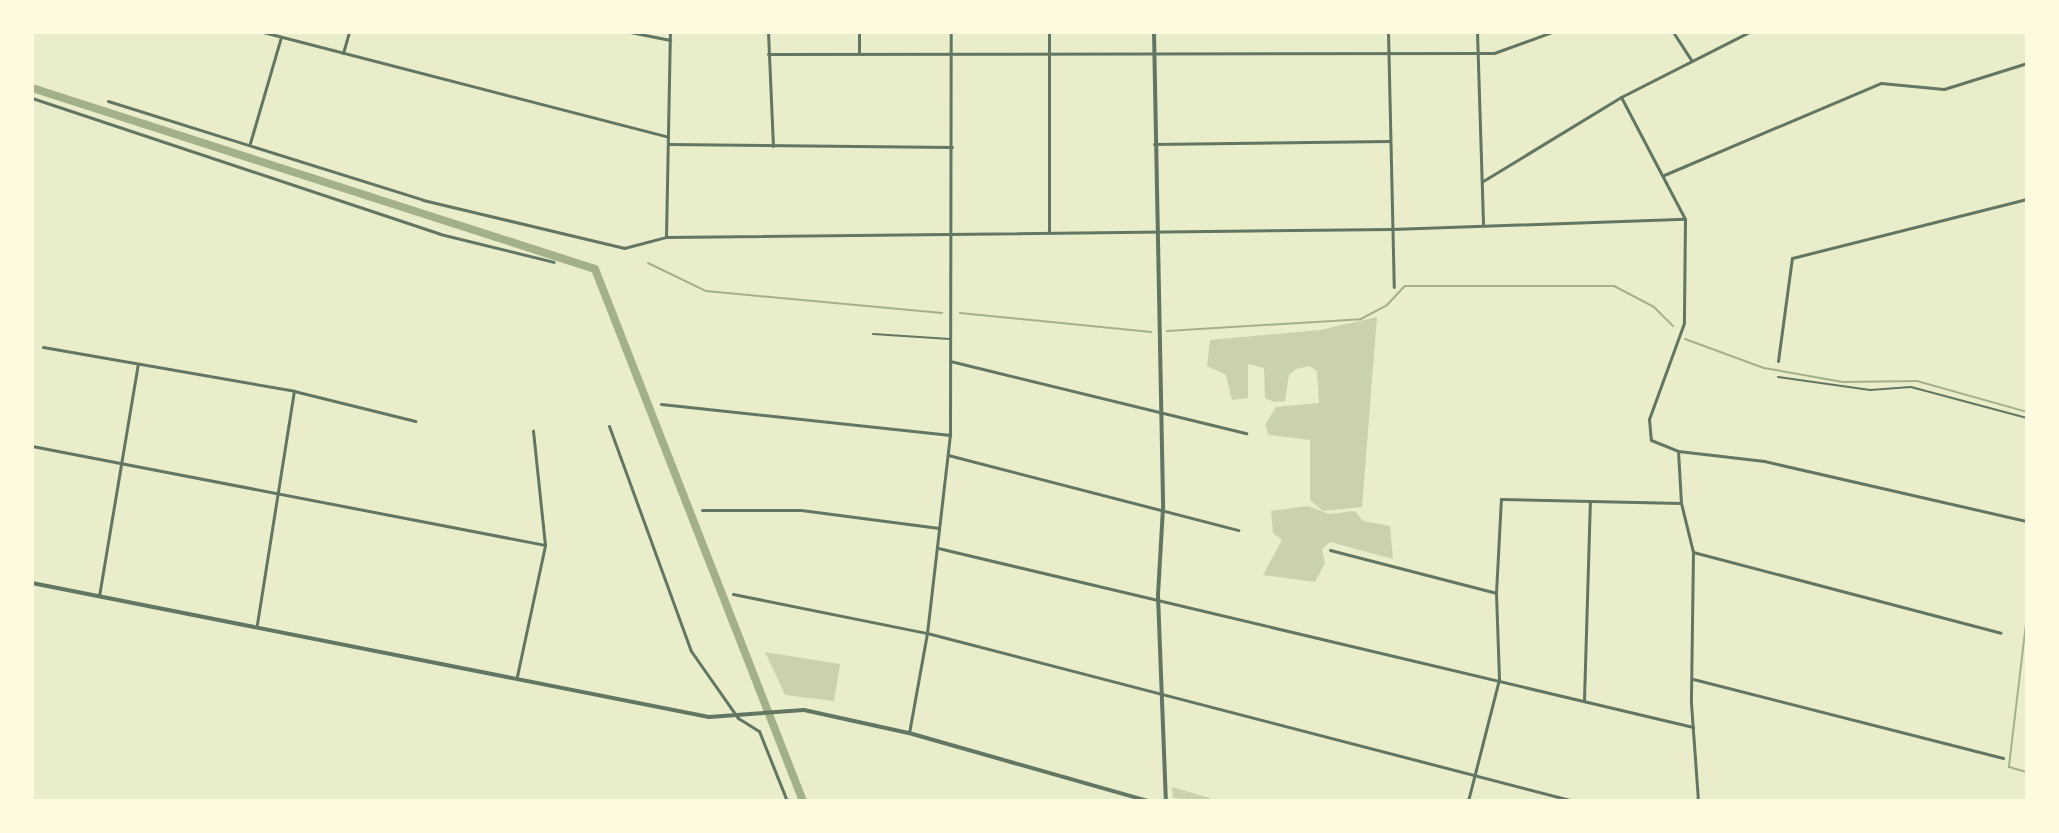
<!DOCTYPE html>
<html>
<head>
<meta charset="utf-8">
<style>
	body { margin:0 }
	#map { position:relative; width:2059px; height:833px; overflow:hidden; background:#e9edc9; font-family:"PT Sans",sans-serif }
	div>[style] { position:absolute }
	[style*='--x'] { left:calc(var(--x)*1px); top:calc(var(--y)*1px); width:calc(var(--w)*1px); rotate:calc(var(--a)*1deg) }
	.green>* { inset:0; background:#cad2ad }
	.stream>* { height:2px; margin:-1px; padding:0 1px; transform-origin:1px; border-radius:1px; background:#a3b18a }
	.canal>* { height:8px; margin:-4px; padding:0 4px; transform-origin:4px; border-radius:4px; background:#a3b18a }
	.service>* { height:2px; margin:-1px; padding:0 1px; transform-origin:1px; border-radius:1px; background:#617663 }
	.minor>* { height:3px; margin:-1.5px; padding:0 1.5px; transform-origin:1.5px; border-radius:1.5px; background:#617663 }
	.tertiary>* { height:4px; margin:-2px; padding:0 2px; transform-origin:2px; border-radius:2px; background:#617663 }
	span { translate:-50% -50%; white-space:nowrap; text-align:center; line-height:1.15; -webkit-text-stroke:7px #fefae0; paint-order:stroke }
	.frame { position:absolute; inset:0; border:34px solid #fefae0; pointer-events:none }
</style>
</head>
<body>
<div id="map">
	<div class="green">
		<div style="clip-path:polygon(1377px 317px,1362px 507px,1323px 511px,1310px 500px,1310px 440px,1269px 435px,1265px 425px,1276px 407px,1319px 403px,1317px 371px,1310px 366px,1296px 369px,1289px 375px,1285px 401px,1274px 402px,1265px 398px,1264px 368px,1248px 364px,1248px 398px,1232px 400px,1226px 375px,1207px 366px,1210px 340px,1320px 330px)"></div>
		<div style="clip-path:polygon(1308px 506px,1329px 514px,1355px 511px,1363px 521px,1390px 526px,1393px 559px,1330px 542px,1322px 549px,1325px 563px,1315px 582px,1263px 575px,1282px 540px,1273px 533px,1271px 511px)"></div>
		<div style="clip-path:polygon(765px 652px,840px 664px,834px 701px,785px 695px)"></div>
		<div style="clip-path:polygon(1172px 787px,1210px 798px,1209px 801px,1173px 798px)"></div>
	</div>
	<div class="stream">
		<div style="--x:648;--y:263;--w:64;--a:25.8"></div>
		<div style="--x:706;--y:291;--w:237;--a:5.3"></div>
		<div style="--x:960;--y:313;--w:192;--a:5.7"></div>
		<div style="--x:1167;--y:331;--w:194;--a:-3.5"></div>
		<div style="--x:1361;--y:319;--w:30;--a:-28"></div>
		<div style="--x:1387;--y:305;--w:26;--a:-47"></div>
		<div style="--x:1405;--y:286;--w:209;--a:0"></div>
		<div style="--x:1614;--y:286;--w:45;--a:27.7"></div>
		<div style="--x:1654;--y:307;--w:27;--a:45"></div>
		<div style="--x:1685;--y:339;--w:84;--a:20.2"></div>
		<div style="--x:1764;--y:368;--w:80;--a:10"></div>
		<div style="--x:1843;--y:382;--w:74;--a:-0.8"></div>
		<div style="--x:1917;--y:381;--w:114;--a:15.7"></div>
		<div style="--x:2027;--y:615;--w:153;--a:96.8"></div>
		<div style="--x:2009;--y:767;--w:19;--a:16"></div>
	</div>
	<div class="canal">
		<div style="--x:32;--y:88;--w:591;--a:17.82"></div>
		<div style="--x:595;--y:269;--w:571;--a:68.65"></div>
	</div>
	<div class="service">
		<div style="--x:873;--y:334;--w:77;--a:3.7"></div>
		<div style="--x:1778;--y:377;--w:93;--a:8"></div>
		<div style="--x:1870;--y:390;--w:41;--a:-4.2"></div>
		<div style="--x:1911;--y:387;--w:120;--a:15"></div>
	</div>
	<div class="minor">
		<div style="--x:263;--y:32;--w:418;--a:14.5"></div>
		<div style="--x:630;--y:32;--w:41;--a:11.3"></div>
		<div style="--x:768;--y:32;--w:114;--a:87.5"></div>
		<div style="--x:859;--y:32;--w:20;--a:90"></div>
		<div style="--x:1049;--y:32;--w:200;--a:90"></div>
		<div style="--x:1388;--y:32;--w:255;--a:88.7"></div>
		<div style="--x:1477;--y:32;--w:192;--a:88.2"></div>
		<div style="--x:1673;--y:32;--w:33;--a:57"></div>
		<div style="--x:343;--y:53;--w:22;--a:-74"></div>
		<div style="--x:768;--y:54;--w:726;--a:-0.08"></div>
		<div style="--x:1494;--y:53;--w:62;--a:-19.9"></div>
		<div style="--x:2026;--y:64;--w:86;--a:89.3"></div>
		<div style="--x:1621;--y:97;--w:138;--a:62.3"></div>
		<div style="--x:1685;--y:219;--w:104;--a:90.6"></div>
		<div style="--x:1684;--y:323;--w:102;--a:110"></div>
		<div style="--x:1649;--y:419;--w:21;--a:85"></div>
		<div style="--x:1651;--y:440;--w:29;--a:22"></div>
		<div style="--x:1678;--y:451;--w:87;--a:6.6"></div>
		<div style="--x:1764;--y:461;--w:270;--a:12.9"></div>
		<div style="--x:32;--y:98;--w:430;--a:18.4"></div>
		<div style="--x:440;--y:234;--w:117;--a:13.8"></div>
		<div style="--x:108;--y:101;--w:330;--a:17.4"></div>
		<div style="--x:423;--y:200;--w:207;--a:13.4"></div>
		<div style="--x:624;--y:248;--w:43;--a:-14.7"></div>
		<div style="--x:666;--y:237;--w:726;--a:-0.63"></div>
		<div style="--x:1392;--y:229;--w:293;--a:-2"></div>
		<div style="--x:250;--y:143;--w:110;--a:-73.7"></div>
		<div style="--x:668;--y:144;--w:284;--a:0.6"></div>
		<div style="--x:1154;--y:144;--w:236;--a:-0.7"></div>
		<div style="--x:1664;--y:175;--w:236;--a:-23"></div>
		<div style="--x:1881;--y:83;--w:63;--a:5.4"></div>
		<div style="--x:1944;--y:89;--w:87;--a:-17.4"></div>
		<div style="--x:1483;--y:181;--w:162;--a:-31.3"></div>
		<div style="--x:1621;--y:97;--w:144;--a:-26.9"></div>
		<div style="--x:666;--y:237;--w:205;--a:-88.9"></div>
		<div style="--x:43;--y:347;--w:255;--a:9.9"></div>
		<div style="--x:294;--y:391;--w:125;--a:13.9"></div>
		<div style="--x:950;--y:361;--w:305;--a:13.7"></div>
		<div style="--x:1778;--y:361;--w:104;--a:-82.3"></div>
		<div style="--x:1792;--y:258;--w:242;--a:-14.1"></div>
		<div style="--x:661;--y:404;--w:291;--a:6.1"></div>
		<div style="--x:609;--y:426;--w:239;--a:70"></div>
		<div style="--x:691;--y:651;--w:82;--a:55"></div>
		<div style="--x:738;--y:718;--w:25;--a:32"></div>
		<div style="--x:759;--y:731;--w:75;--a:68.2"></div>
		<div style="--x:32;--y:446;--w:522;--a:10.92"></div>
		<div style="--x:1678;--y:451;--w:52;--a:86.7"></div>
		<div style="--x:1681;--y:503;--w:50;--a:76.2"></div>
		<div style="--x:1693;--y:552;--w:151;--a:90.8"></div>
		<div style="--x:1691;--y:703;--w:98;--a:85.9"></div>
		<div style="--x:948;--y:455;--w:300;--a:14.5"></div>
		<div style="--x:702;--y:510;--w:99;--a:0"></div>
		<div style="--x:801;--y:510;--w:139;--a:7.4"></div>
		<div style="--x:938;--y:548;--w:776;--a:13.34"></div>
		<div style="--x:1330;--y:550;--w:171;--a:14.5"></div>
		<div style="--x:1693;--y:552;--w:318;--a:14.7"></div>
		<div style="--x:733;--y:594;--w:198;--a:11.4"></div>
		<div style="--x:927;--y:633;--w:668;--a:14.56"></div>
		<div style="--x:99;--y:596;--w:235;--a:-80.5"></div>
		<div style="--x:257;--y:624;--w:236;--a:-81"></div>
		<div style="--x:517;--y:676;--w:134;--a:-77.9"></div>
		<div style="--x:545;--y:545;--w:115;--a:-96"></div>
		<div style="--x:1693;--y:679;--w:320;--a:14.3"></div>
		<div style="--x:1584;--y:700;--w:199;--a:-88.3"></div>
		<div style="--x:909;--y:733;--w:102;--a:-79.8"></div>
		<div style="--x:927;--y:633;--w:199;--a:-83.4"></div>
		<div style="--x:950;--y:435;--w:403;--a:-89.9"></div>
		<div style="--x:1468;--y:801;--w:126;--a:-75.7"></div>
		<div style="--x:1499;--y:679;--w:86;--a:-92"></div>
		<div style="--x:1496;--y:593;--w:94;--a:-87"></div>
		<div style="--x:1501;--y:499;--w:180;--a:1.3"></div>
	</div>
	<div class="tertiary">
		<div style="--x:1154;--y:32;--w:476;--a:88.9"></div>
		<div style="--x:1163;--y:508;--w:88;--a:93.3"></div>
		<div style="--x:1158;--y:596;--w:205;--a:87.8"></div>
		<div style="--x:32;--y:583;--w:690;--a:11.2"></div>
		<div style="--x:709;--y:717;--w:95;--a:-4.2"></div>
		<div style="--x:804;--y:710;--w:107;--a:12.4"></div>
		<div style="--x:909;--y:733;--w:248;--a:15.9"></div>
	</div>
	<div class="frame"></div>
</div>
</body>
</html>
